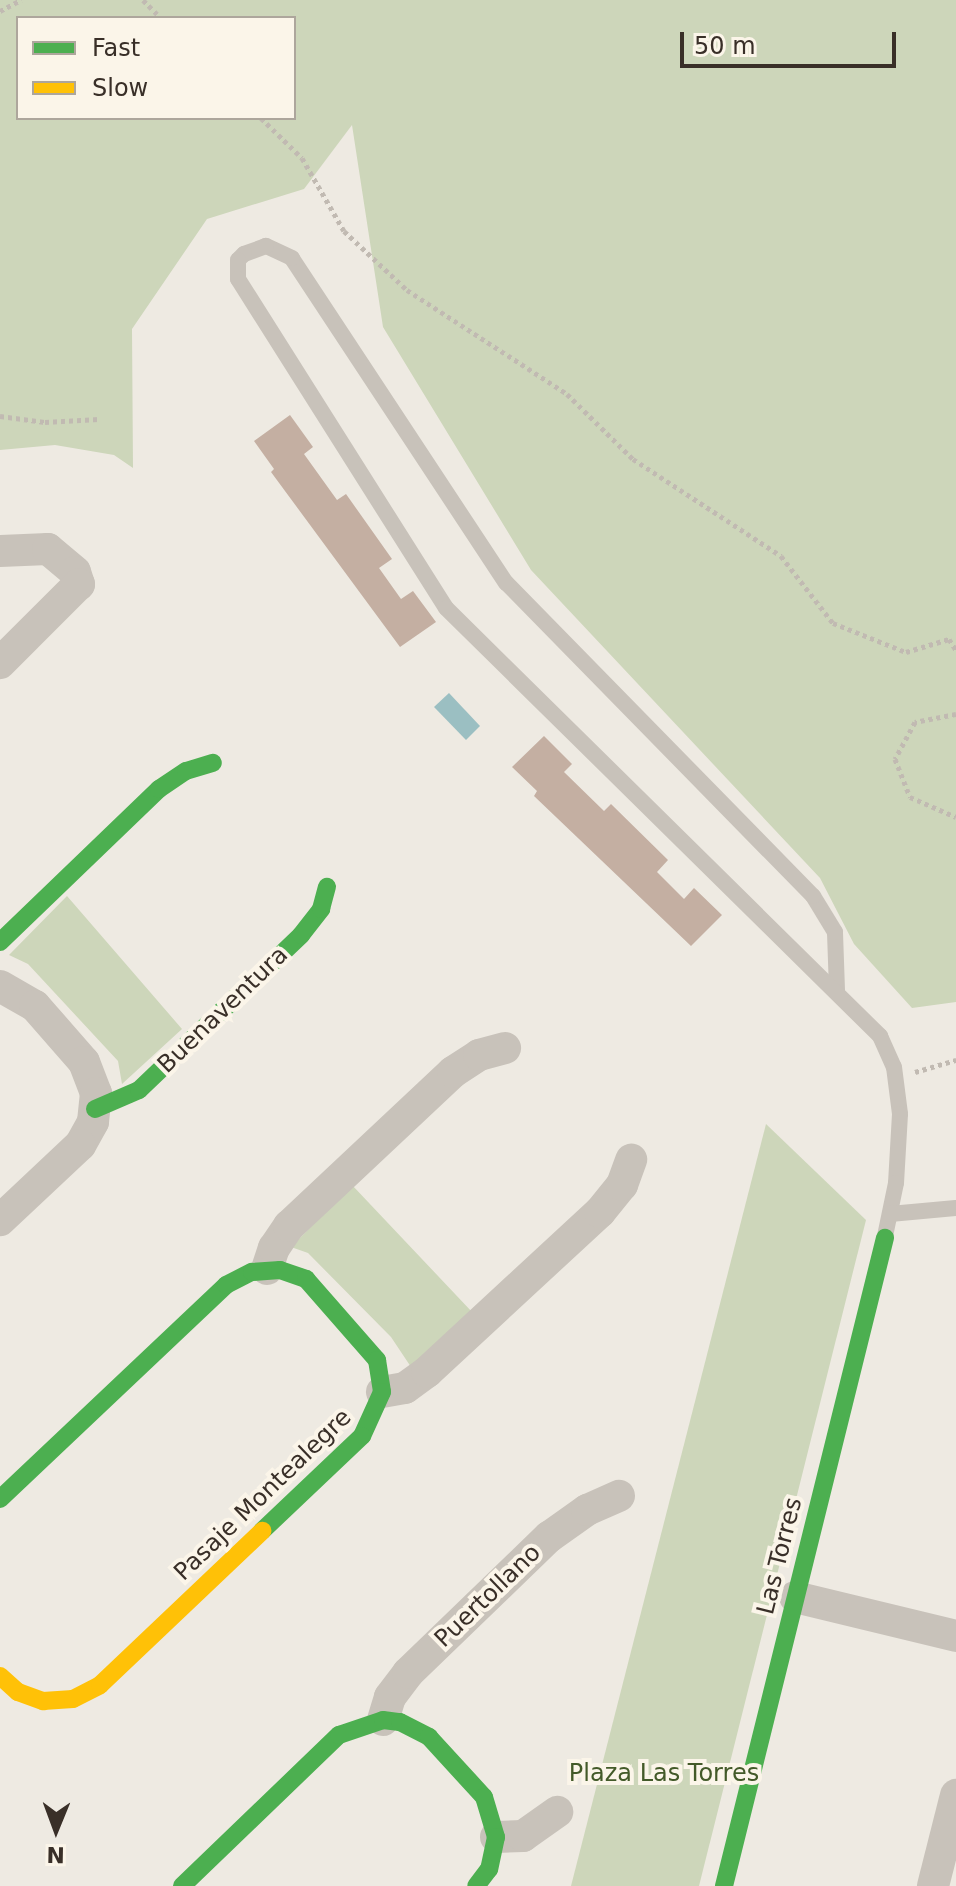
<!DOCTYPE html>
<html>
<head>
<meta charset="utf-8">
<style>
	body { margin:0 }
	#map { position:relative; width:956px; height:1886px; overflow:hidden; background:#eeeae2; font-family:"DejaVu Sans",sans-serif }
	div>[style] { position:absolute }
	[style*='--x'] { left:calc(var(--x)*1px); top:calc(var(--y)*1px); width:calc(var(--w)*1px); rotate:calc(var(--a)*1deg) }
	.green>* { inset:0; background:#cdd6ba }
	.water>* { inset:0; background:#9bbfc2 }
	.building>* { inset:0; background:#c4afa2 }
	.path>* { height:5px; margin-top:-2.5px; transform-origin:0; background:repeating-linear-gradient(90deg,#c1bab2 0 4px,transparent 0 8px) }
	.lane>* { height:16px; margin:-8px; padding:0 8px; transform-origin:8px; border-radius:8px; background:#c8c2ba }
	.street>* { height:32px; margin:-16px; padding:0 16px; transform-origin:16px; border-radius:16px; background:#c8c2ba }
	.fast>* { height:18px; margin:-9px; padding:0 9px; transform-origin:9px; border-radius:9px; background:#4caf50 }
	.slow>* { height:18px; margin:-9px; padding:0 9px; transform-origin:9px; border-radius:9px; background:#ffc107 }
	span { translate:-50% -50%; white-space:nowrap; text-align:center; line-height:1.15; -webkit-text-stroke:8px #fbf5e9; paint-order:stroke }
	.street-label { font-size:24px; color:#392f28 }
	.park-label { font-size:24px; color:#435a29 }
	.legend { position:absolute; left:16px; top:16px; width:280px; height:104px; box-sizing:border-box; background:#fbf5e9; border:2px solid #ada69c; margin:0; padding:10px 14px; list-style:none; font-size:24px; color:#392f28 }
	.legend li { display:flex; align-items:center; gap:16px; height:40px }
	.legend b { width:40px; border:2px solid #ada69c }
	.north { position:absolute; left:16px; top:1790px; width:80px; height:80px; -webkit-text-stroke:6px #fbf5e9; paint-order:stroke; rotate:181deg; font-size:22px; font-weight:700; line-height:32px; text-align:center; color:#392f28 }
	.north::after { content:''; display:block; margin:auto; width:28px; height:36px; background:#392f28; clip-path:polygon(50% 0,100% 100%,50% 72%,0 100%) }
	.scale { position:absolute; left:680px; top:32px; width:216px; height:36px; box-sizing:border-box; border:4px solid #392f28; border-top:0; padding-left:10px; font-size:24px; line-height:28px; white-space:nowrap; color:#392f28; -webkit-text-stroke:6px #fbf5e9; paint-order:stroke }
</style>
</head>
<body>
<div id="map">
	<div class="green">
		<div style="clip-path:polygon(evenodd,0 0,956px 0,956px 1002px,912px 1008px,854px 944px,820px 878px,531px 570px,383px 327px,352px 125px,304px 189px,207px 219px,132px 329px,133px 468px,114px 455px,55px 445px,0 450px,0 0,18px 18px,294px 18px,294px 118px,18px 118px,18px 18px)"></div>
		<div style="clip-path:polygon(67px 896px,182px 1029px,122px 1084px,118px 1061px,28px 964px,9px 955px)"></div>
		<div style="clip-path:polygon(766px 1124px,866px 1220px,699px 1886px,571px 1886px)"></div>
		<div style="clip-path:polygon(352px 1185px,473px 1313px,413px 1370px,391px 1337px,308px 1253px,291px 1247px)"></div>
	</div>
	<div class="water">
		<div style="clip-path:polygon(449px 693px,480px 726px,466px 740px,434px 707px)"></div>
	</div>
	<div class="building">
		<div style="clip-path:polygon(290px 415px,313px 447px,304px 454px,337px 500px,346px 494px,392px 559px,379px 568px,401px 599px,413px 591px,436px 622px,400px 647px,271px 472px,274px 469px,254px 441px)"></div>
		<div style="clip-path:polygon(544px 736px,572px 764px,564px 772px,604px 811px,611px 804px,668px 860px,657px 872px,684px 899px,694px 888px,722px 915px,691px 946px,534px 796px,537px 791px,512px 767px)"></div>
	</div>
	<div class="path">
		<div style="--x:143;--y:0;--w:25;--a:45"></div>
		<div style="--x:0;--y:11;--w:24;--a:-28"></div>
		<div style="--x:261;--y:118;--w:57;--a:44.3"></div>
		<div style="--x:302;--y:158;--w:84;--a:60.1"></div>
		<div style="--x:344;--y:231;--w:86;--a:43.1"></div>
		<div style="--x:407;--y:290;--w:191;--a:33"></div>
		<div style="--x:567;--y:394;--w:93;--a:44.6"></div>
		<div style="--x:633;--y:459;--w:177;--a:33.2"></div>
		<div style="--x:781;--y:556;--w:85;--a:52.2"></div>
		<div style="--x:833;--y:623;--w:79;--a:21.7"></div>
		<div style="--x:906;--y:652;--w:45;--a:-16.8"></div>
		<div style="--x:949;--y:639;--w:13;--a:58"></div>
		<div style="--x:0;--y:416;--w:45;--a:7.6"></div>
		<div style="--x:45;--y:422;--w:54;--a:-3.2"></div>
		<div style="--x:956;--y:714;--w:42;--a:169"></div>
		<div style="--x:915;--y:722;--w:42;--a:118.4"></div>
		<div style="--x:895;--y:759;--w:41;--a:68.5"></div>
		<div style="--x:910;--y:797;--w:50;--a:23.5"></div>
		<div style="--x:915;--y:1072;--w:43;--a:-16.3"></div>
	</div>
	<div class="lane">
		<div style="--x:837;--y:990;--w:58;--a:-92"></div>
		<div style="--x:835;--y:932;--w:42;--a:-121.4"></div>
		<div style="--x:813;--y:896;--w:438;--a:-134.4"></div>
		<div style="--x:506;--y:583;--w:389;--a:-123.4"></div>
		<div style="--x:292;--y:258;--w:29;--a:-155"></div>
		<div style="--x:266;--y:246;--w:23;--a:160"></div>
		<div style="--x:244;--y:254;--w:8;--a:135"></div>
		<div style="--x:238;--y:260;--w:19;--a:90"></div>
		<div style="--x:238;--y:279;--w:389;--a:57.7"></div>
		<div style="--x:446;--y:608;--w:610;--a:44.6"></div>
		<div style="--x:880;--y:1036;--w:34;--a:66"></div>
		<div style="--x:894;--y:1067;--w:47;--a:82.7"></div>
		<div style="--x:900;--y:1114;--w:69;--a:93.3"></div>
		<div style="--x:896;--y:1183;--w:54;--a:101.7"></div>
		<div style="--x:890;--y:1214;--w:66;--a:-5.2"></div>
	</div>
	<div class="street">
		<div style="--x:0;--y:551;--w:48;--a:-2.4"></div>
		<div style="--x:48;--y:549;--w:35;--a:40"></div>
		<div style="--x:75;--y:572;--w:13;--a:72"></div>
		<div style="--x:79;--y:584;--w:112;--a:135"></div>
		<div style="--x:0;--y:986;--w:40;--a:29.7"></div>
		<div style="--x:35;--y:1006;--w:74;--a:48.8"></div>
		<div style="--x:84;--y:1062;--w:33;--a:69"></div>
		<div style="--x:96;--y:1093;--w:29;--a:96"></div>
		<div style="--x:93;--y:1122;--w:26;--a:119"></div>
		<div style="--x:80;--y:1145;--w:110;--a:136.8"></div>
		<div style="--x:267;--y:1269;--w:22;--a:-72"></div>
		<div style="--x:274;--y:1248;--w:27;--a:-56"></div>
		<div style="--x:289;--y:1226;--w:225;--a:-43.2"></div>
		<div style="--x:453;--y:1072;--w:31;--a:-33"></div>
		<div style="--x:479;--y:1055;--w:27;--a:-15"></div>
		<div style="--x:382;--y:1392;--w:23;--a:-10"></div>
		<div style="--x:405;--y:1388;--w:27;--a:-36"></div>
		<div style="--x:427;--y:1372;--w:236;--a:-42.8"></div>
		<div style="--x:600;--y:1212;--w:35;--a:-51"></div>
		<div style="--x:622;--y:1185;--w:27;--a:-70"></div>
		<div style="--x:795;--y:1597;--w:166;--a:13.6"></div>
		<div style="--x:383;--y:1720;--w:24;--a:-73"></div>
		<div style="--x:390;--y:1697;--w:30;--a:-53"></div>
		<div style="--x:408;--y:1673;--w:196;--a:-44"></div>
		<div style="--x:549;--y:1537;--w:47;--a:-35.4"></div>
		<div style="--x:587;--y:1510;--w:35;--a:-24"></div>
		<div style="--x:496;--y:1837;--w:27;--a:-2"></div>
		<div style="--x:523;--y:1836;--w:42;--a:-35.2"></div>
		<div style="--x:933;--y:1886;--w:94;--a:-75.8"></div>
	</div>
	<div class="fast">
		<div style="--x:0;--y:942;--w:221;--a:-43.9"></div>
		<div style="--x:159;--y:789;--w:32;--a:-34"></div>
		<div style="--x:186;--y:771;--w:28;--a:-17"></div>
		<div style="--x:95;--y:1109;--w:48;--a:-23.4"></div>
		<div style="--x:139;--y:1090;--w:224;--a:-43.7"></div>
		<div style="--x:301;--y:935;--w:33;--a:-52"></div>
		<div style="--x:321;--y:909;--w:23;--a:-75"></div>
		<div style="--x:0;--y:1499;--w:311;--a:-43.4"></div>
		<div style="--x:226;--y:1285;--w:29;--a:-27"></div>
		<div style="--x:252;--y:1272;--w:28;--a:-4"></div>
		<div style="--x:280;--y:1270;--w:28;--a:19"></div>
		<div style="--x:306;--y:1279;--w:108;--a:48.8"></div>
		<div style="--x:377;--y:1360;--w:32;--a:81"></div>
		<div style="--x:382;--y:1392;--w:48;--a:114.4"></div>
		<div style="--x:362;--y:1436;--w:138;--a:136.5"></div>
		<div style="--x:182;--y:1886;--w:218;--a:-43.9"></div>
		<div style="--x:339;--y:1735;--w:46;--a:-18.8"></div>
		<div style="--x:383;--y:1720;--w:17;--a:7"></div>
		<div style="--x:400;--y:1722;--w:33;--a:27"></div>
		<div style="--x:429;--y:1737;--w:81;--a:47.5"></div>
		<div style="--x:484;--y:1797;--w:42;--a:73.3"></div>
		<div style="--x:496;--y:1837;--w:33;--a:102"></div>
		<div style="--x:489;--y:1869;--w:21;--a:127"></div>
		<div style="--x:724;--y:1886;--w:668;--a:-76.05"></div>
	</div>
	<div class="slow">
		<div style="--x:0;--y:1676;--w:24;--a:42"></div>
		<div style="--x:18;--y:1692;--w:27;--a:20"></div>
		<div style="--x:43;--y:1701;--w:30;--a:-4"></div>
		<div style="--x:73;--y:1699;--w:30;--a:-27"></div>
		<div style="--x:100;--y:1685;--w:224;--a:-43.5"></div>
	</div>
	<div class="street-label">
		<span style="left:223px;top:1010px;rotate:-44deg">Buenaventura</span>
		<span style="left:263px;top:1495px;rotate:-44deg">Pasaje Montealegre</span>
		<span style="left:780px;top:1556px;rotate:-76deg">Las Torres</span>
		<span style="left:488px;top:1596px;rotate:-44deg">Puertollano</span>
	</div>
	<div class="park-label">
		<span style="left:664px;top:1774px">Plaza Las Torres</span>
	</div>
	<ul class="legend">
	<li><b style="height:10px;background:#4caf50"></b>Fast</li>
	<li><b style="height:10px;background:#ffc107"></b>Slow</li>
	</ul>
	<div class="north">N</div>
	<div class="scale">50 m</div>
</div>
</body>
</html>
